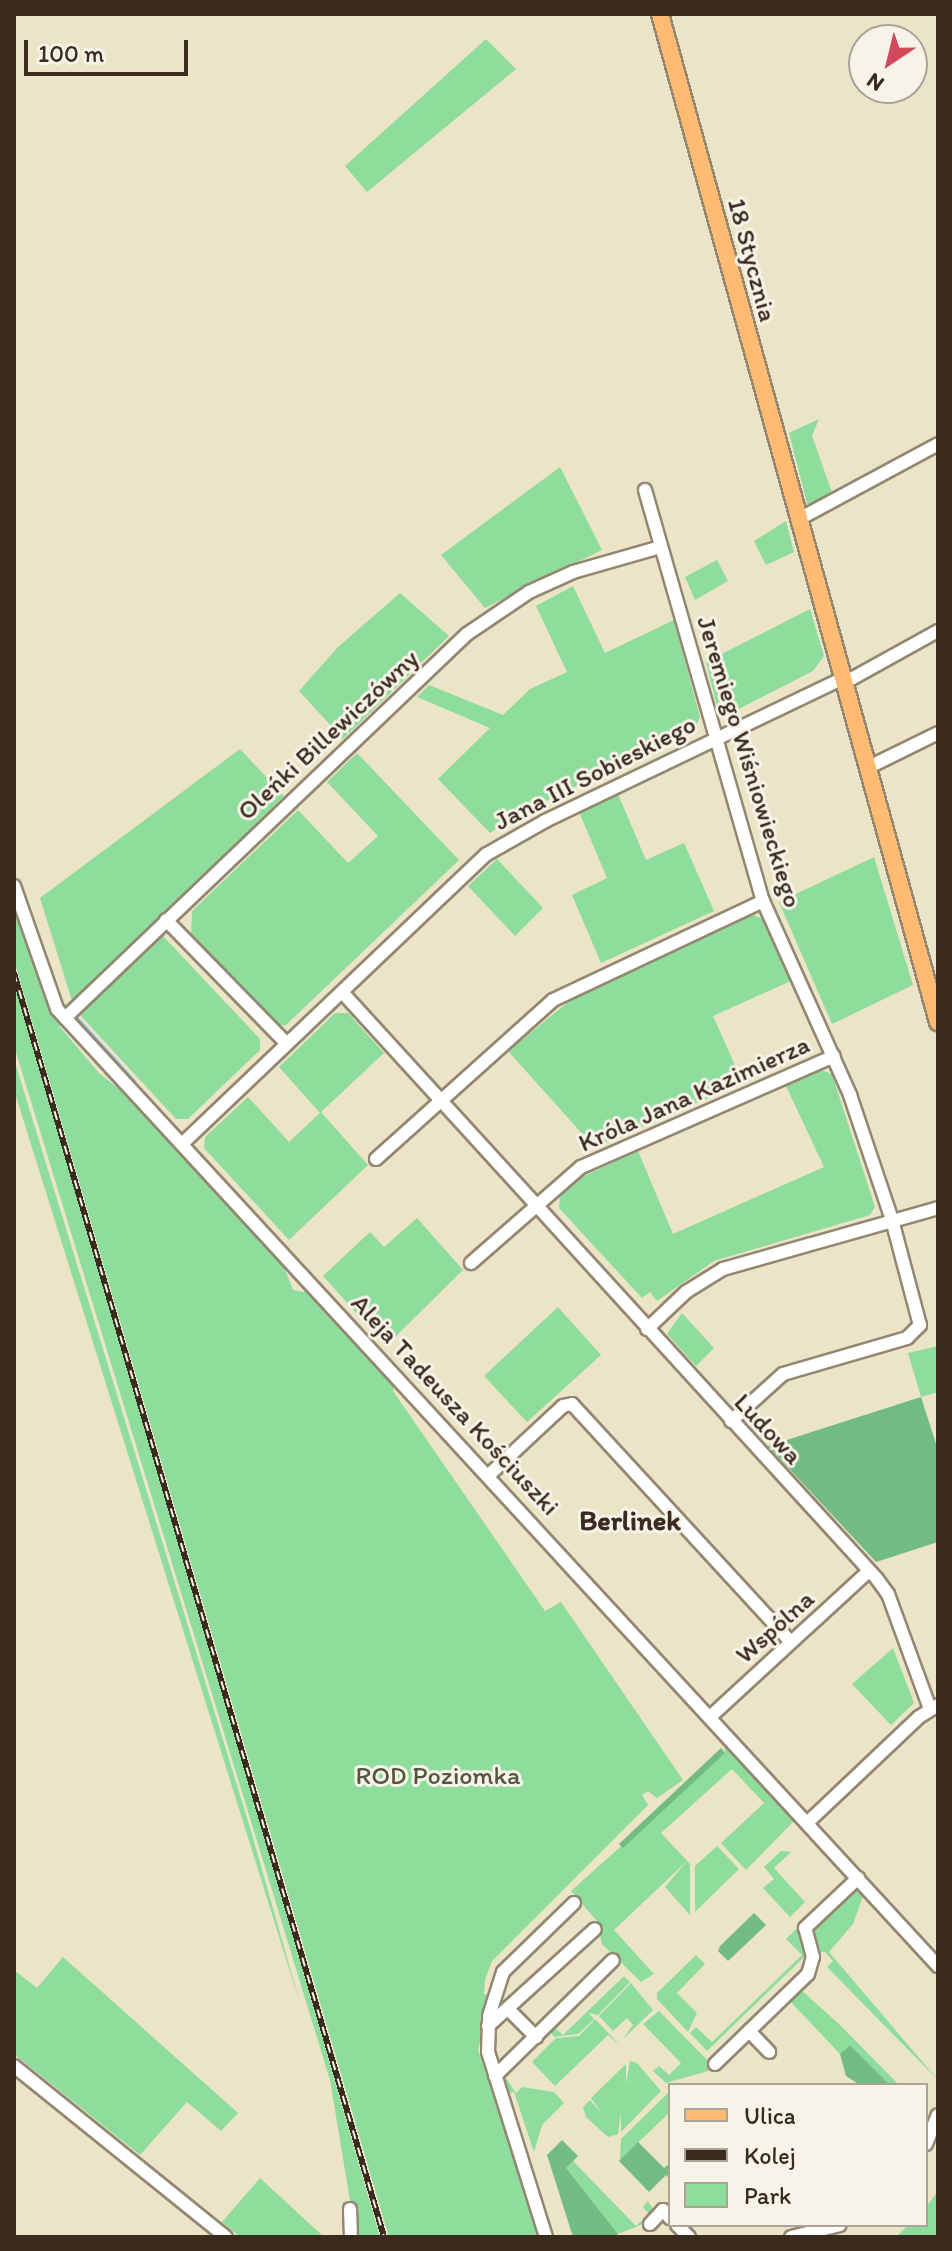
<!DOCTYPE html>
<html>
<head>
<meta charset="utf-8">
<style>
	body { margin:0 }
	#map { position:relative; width:952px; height:2251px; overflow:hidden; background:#ebe4c6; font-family:Itim,sans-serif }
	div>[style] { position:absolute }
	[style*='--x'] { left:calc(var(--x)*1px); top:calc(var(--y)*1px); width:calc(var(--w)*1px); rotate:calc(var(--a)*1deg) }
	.green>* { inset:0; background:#8edd9c }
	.forest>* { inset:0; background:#72bc84 }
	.stream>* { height:3px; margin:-1.5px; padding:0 1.5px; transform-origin:1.5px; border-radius:1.5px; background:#88bbf6 }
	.roads { filter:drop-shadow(2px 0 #938772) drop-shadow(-2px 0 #938772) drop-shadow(0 2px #938772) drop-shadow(0 -2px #938772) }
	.minor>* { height:12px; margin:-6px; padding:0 6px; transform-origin:6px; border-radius:6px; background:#fff }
	.major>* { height:16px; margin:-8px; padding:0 8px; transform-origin:8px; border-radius:8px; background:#febb71 }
	.rail>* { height:6px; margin-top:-3px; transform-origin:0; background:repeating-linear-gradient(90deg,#f7f3e8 0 9px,#3b2a1e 0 18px); box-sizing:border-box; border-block:2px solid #3b2a1e }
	span { translate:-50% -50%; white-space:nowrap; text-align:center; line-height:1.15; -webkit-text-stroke:6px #f7f3e8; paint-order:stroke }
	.street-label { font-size:26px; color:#3b2a1e }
	.park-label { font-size:26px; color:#50573e }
	.neighbourhood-label { font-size:28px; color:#3b2a1e; font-weight:700 }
	.frame { position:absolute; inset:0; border:16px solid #3b2a1e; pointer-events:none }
	.legend { position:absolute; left:668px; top:2083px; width:260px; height:144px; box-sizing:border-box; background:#f7f3e8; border:2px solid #aca397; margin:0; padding:10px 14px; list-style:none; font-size:24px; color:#3b2a1e }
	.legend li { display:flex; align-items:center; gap:16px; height:40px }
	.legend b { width:40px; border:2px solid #aca397 }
	.north { position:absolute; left:848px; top:24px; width:80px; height:80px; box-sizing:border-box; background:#f7f3e8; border:2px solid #aca397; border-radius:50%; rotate:215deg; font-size:22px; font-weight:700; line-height:32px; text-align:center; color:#3b2a1e }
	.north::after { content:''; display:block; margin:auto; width:28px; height:36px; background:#d1495b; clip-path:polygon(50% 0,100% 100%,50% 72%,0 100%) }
	.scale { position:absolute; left:24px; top:40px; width:164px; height:36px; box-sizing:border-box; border:4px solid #3b2a1e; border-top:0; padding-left:10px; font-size:24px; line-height:28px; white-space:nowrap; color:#3b2a1e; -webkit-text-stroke:6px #f7f3e8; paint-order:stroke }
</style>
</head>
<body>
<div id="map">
	<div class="green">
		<div style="clip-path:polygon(486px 39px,516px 69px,367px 192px,345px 166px)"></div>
		<div style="clip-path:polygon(819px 419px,812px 436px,833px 495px,808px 507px,789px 433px)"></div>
		<div style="clip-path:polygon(560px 467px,602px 550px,485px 608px,441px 555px)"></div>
		<div style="clip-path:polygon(786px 521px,794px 552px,766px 565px,754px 541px)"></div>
		<div style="clip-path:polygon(717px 560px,728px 581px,695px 600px,685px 577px)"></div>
		<div style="clip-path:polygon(573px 586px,605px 653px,674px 620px,700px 717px,695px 729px,525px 811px,490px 833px,438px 779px,490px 728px,417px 697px,429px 685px,503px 715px,530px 689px,567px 672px,536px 606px)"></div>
		<div style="clip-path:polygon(400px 593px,449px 636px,343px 739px,299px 691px,338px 647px)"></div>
		<div style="clip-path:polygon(810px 609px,824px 656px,813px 671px,727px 715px,718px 710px,706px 662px)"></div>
		<div style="clip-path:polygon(240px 749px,284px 796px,73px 1004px,40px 898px)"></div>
		<div style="clip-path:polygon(357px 753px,459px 860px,286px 1025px,275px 1025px,191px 937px,192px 911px,298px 810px,348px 863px,378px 836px,327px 782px)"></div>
		<div style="clip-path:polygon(618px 794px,646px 860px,684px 843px,714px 911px,601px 963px,572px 895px,607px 878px,579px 812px)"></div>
		<div style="clip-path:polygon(874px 857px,913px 985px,832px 1024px,779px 902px)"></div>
		<div style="clip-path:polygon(497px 859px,543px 908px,515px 936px,468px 886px)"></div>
		<div style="clip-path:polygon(14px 894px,45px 997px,60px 1027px,99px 1073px,144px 1109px,284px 1267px,293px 1290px,303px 1292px,310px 1287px,396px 1380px,393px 1391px,545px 1611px,561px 1602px,683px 1780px,657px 1798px,648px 1791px,642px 1795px,648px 1805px,492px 1961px,485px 1980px,484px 1994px,491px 1996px,478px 2050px,541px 2237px,389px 2237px,14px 960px)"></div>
		<div style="clip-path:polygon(753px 915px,764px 919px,791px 981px,713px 1016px,743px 1083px,594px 1147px,508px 1051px,572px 999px)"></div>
		<div style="clip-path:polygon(163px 936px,260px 1039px,260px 1050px,188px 1119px,176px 1119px,80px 1015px)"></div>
		<div style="clip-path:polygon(14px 982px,203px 1625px,380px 2237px,356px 2237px,330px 2080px,14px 1046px)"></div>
		<div style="clip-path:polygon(335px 1013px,348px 1013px,384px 1053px,321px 1112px,368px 1165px,289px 1240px,204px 1148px,205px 1137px,248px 1097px,289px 1142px,320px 1113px,279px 1067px)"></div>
		<div style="clip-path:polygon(14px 1059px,251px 1831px,301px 2007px,14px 1090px)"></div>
		<div style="clip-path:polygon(821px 1070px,832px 1074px,875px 1207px,870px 1215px,714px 1261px,657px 1301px,650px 1292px,642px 1298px,559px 1208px,560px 1196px,580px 1178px,638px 1151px,673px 1234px,824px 1167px,786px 1086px)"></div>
		<div style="clip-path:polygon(417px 1218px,463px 1270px,386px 1346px,323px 1276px,370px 1232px,384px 1247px)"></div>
		<div style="clip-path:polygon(558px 1307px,601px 1355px,527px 1422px,484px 1376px)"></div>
		<div style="clip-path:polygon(682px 1313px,714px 1348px,696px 1366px,667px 1334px)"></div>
		<div style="clip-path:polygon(938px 1346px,938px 1392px,921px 1397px,908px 1353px)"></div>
		<div style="clip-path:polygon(893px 1648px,914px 1703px,891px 1725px,852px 1684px)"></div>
		<div style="clip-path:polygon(724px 1745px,794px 1821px,746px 1870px,721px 1843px,764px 1803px,732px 1769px,661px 1833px,690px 1864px,690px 1915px,665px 1887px,687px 1861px,614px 1930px,654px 1974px,641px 1982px,602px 1944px,597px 1921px,571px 1891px,725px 1753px)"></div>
		<div style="clip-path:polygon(717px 1846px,739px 1869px,695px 1912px,695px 1866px)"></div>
		<div style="clip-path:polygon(781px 1851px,791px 1852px,774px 1868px,805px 1902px,790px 1917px,763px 1888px,774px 1879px,764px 1867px)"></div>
		<div style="clip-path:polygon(856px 1889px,863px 1896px,853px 1924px,829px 1952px,938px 2080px,827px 1967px,833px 1961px,825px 1952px,818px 1952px,813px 1929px)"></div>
		<div style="clip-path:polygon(810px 1916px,799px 1930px,804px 1957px,707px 2051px,690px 2033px,696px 2027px,712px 2042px,802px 1955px,786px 1939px)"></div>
		<div style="clip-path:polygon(696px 1955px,705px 1964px,677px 1993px,697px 2013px,688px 2032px,657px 1999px,657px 1993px)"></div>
		<div style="clip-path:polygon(63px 1957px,238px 2113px,221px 2131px,187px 2102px,140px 2155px,14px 2054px,14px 1970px,37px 1988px)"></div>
		<div style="clip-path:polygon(624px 1976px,630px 1982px,598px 2015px,589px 2013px,594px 2019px,578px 2034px,554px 2037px,551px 2032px,555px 2028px,563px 2035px)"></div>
		<div style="clip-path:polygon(631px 1983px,653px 2010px,622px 2040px,633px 2025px,627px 2018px,613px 2031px,599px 2016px)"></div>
		<div style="clip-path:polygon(800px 1989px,839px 2024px,899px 2085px,890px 2085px,850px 2045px,840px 2054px,789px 2000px)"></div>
		<div style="clip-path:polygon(659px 2011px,709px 2062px,708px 2071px,666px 2083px,653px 2071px,659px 2066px,669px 2075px,681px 2063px,643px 2024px)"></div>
		<div style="clip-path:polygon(595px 2019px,621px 2046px,608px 2035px,555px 2086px,532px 2062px,556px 2038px,579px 2036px)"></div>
		<div style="clip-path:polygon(630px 2061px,637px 2063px,661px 2091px,621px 2132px,621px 2112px,618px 2134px,608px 2137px,586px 2117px,583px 2107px,590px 2100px,603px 2115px,591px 2098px,626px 2064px,626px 2084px)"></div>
		<div style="clip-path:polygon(505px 2076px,516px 2093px,522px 2087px,554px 2092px,564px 2103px,542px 2125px,534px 2152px,514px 2092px,506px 2094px)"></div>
		<div style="clip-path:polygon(670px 2091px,670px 2112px,620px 2160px,621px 2139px)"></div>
		<div style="clip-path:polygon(573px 2161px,636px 2226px,649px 2214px,643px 2207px,648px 2201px,655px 2212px,643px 2224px,618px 2234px,566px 2168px)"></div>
		<div style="clip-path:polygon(260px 2178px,324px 2237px,240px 2237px,222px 2222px)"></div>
		<div style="clip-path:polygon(938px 2191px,938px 2237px,896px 2237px,908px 2225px,926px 2225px,926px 2207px)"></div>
	</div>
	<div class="forest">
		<div style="clip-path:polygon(921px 1397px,938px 1450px,938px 1542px,876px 1562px,768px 1446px)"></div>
		<div style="clip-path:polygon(721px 1748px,725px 1753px,623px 1848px,619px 1844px)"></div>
		<div style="clip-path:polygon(754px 1913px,766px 1925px,728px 1961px,718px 1951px,720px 1946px)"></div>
		<div style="clip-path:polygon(850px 2045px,890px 2085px,860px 2085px,846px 2076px,840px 2054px)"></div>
		<div style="clip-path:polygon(562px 2140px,578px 2156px,566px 2168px,618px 2234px,615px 2237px,573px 2237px,547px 2155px)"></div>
		<div style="clip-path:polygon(638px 2142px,664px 2168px,670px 2163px,670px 2179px,666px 2175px,649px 2192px,619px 2161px)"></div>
	</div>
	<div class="stream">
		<div style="--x:76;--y:1017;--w:86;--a:47.8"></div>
		<div style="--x:14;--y:2058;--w:26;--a:37"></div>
	</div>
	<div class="roads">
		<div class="minor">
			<div style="--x:645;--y:490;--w:428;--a:74"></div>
			<div style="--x:763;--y:901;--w:213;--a:65.8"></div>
			<div style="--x:850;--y:1095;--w:132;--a:71.4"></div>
			<div style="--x:892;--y:1220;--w:109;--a:75.1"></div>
			<div style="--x:920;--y:1325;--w:18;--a:135"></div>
			<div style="--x:907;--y:1338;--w:129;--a:163.8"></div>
			<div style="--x:783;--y:1374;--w:70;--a:137.9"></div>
			<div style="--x:799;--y:519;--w:158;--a:-28.3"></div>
			<div style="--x:844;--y:683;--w:107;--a:-29"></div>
			<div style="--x:867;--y:768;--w:79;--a:-26.2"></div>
			<div style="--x:14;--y:886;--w:130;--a:70.7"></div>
			<div style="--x:57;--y:1009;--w:1301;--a:47.37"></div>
			<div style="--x:166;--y:920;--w:173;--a:45.7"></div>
			<div style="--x:342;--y:992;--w:794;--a:47.65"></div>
			<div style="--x:877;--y:1579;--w:19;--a:54"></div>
			<div style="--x:888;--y:1594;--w:122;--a:69.9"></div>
			<div style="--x:65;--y:1018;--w:556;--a:-43.69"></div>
			<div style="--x:467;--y:634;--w:75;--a:-34.1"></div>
			<div style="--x:529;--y:592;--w:48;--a:-24.4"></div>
			<div style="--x:573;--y:572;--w:91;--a:-16"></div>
			<div style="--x:183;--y:1143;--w:419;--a:-43.6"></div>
			<div style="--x:487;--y:854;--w:67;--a:-29.6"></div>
			<div style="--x:545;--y:821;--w:331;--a:-25.6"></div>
			<div style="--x:376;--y:1159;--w:238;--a:-41.9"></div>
			<div style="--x:553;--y:1000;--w:232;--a:-25.2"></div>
			<div style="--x:471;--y:1263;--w:146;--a:-41.1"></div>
			<div style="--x:581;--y:1167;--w:276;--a:-23.7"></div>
			<div style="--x:647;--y:1329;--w:54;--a:-43.5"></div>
			<div style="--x:686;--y:1292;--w:44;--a:-31.9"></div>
			<div style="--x:723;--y:1269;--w:223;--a:-15.8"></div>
			<div style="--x:490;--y:1474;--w:100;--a:-43"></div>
			<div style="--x:563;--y:1406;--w:9;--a:-13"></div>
			<div style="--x:572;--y:1404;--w:323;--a:47.4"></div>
			<div style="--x:710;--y:1717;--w:216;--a:-42.6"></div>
			<div style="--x:807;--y:1823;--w:154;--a:-43.4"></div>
			<div style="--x:919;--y:1717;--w:22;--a:-32"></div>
			<div style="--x:510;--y:2011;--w:37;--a:45"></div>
			<div style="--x:488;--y:2026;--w:144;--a:-42.2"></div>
			<div style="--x:749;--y:2031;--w:29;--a:46"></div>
			<div style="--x:715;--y:2064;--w:129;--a:-44.1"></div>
			<div style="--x:808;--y:1974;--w:18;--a:-74"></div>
			<div style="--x:813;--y:1957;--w:30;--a:-105"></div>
			<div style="--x:805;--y:1928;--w:73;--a:-43.3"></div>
			<div style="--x:14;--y:2066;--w:272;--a:38.9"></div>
			<div style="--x:495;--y:2076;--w:165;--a:-44.5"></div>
			<div style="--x:926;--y:2144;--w:31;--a:-68"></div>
			<div style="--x:350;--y:2209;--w:28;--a:88"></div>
			<div style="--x:650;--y:2224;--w:19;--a:-47"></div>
			<div style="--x:663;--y:2210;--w:11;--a:49"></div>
			<div style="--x:677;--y:2225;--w:17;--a:45"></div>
			<div style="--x:546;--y:2237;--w:194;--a:-107.4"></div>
			<div style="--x:488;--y:2052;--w:36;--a:-88"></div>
			<div style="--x:489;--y:2016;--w:46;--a:-72.3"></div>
			<div style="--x:503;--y:1972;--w:99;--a:-44.2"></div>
			<div style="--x:791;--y:2237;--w:50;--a:-13.8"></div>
		</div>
		<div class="major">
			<div style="--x:660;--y:14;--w:1046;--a:74.58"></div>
		</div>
	</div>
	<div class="rail">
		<div style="--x:14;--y:973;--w:1317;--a:73.68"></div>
	</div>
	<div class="street-label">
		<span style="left:752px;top:260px;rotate:75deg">18 Stycznia</span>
		<span style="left:328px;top:735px;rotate:-43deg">Oleńki Billewiczówny</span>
		<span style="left:749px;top:762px;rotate:73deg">Jeremiego Wiśniowieckiego</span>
		<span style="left:595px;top:773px;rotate:-27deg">Jana III Sobieskiego</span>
		<span style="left:694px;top:1094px;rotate:-24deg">Króla Jana Kazimierza</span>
		<span style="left:455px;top:1405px;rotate:47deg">Aleja Tadeusza Kościuszki</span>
		<span style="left:768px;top:1429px;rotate:47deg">Ludowa</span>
		<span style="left:775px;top:1627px;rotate:-42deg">Wspólna</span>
	</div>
	<div class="park-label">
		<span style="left:438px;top:1776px">ROD Poziomka</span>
	</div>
	<div class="neighbourhood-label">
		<span style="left:630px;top:1520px">Berlinek</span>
	</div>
	<div class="frame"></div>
	<ul class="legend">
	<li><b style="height:10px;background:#febb71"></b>Ulica</li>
	<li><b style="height:10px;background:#3b2a1e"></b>Kolej</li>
	<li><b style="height:22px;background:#8edd9c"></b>Park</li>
	</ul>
	<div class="north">N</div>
	<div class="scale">100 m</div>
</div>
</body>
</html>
